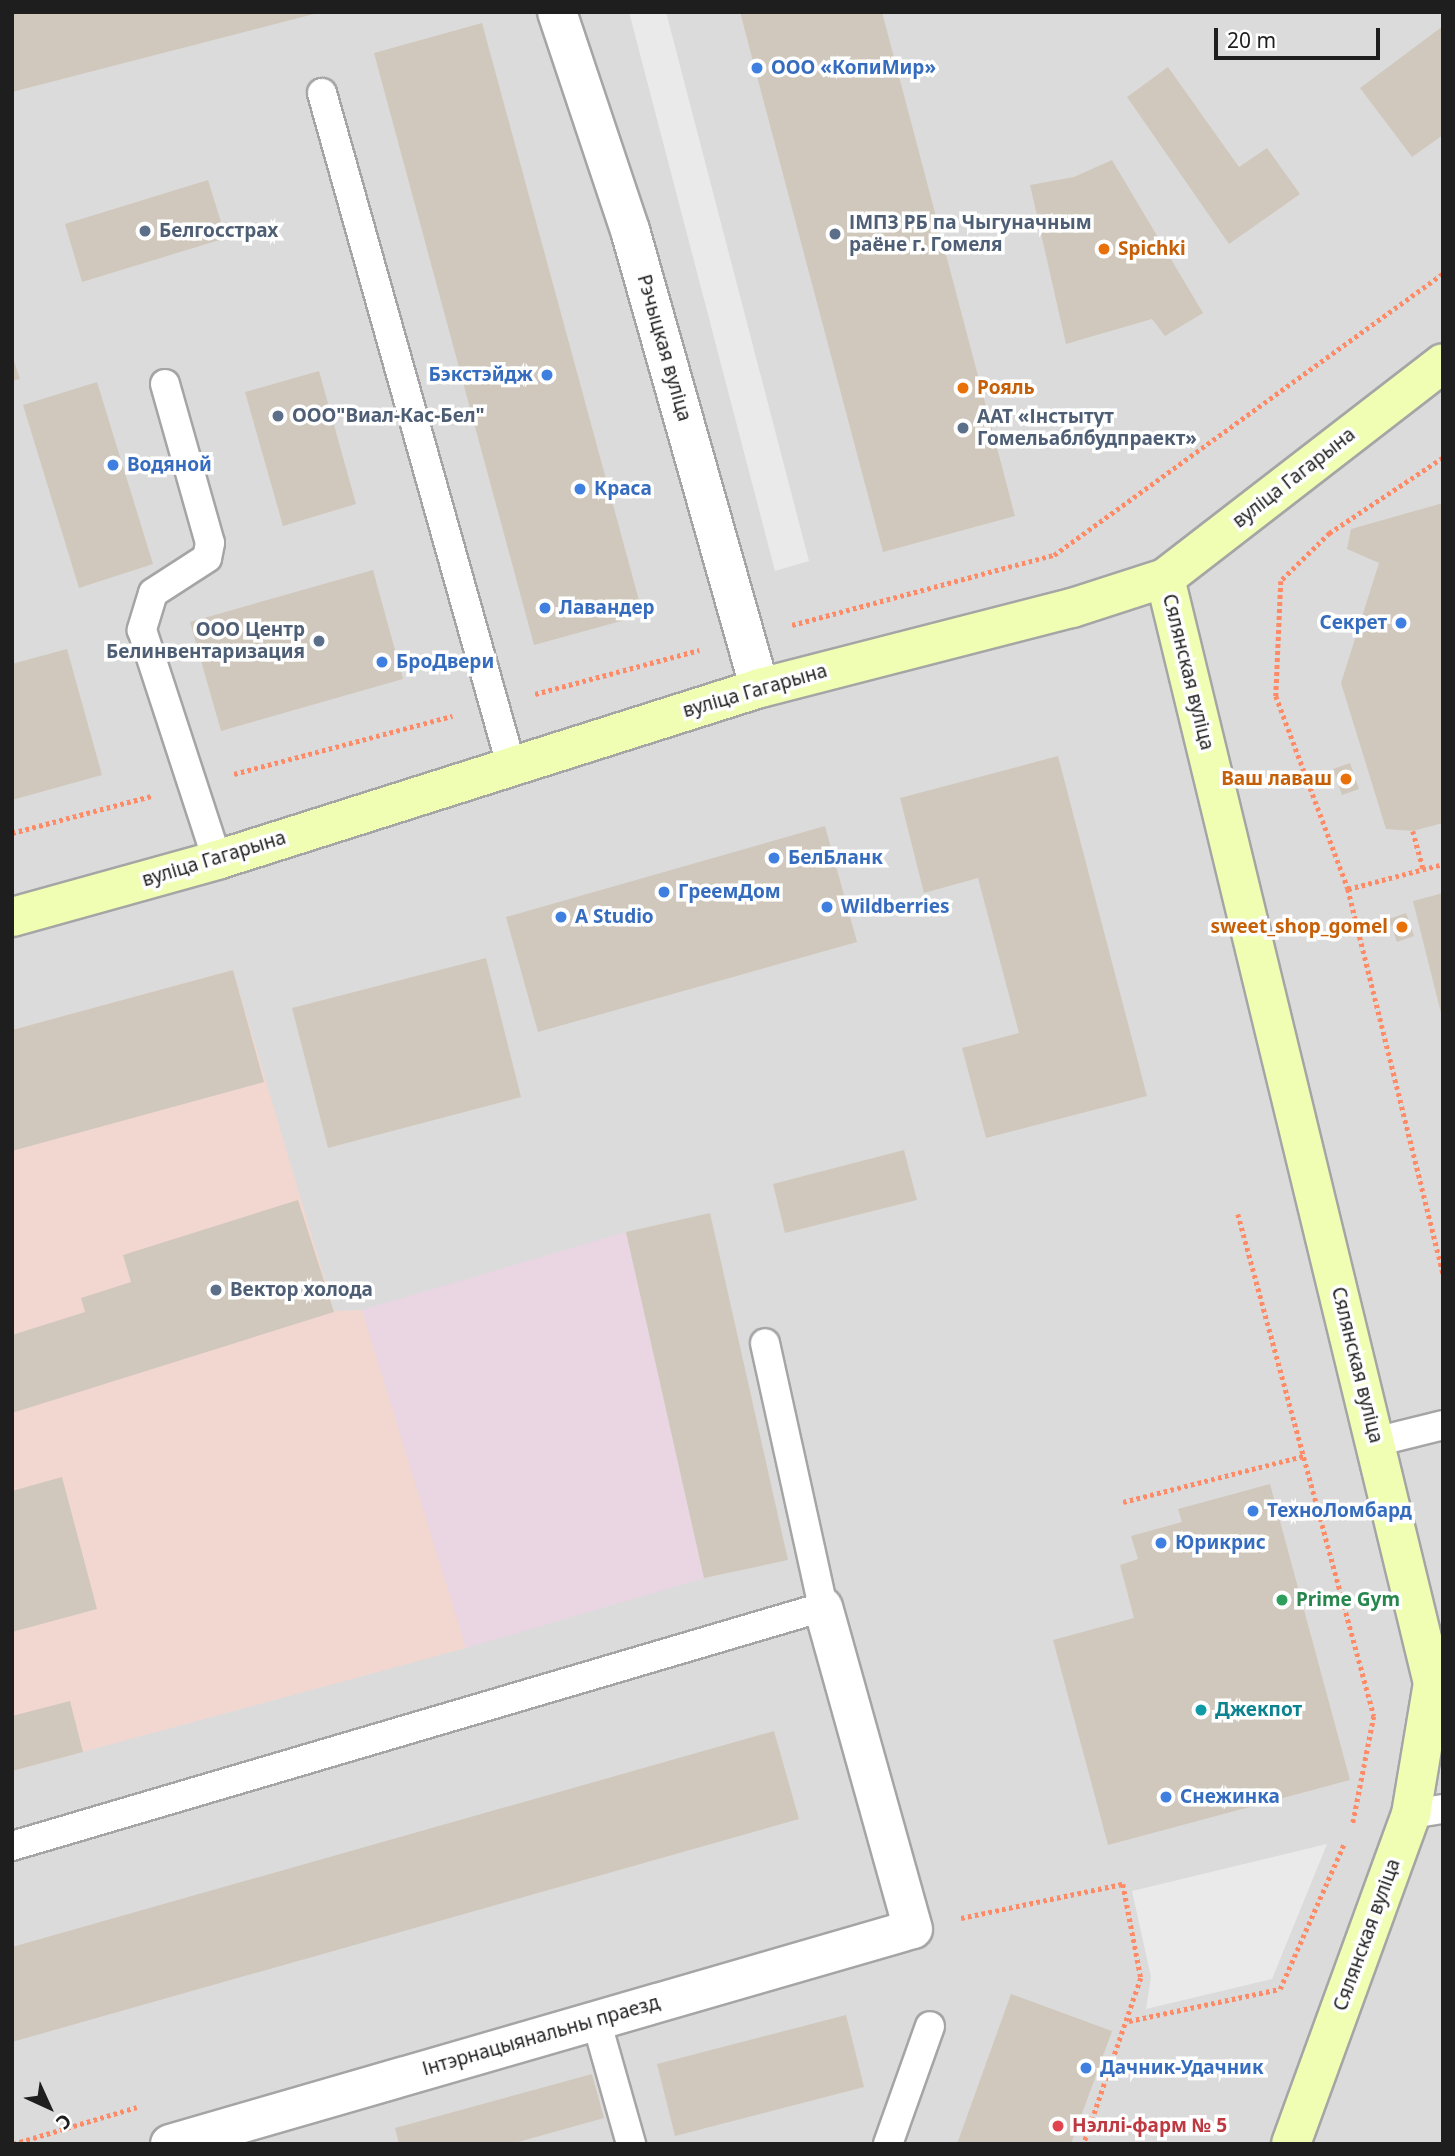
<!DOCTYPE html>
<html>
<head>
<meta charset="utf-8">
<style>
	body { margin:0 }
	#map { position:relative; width:1455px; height:2156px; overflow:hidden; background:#f0eee4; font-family:"Noto Sans",sans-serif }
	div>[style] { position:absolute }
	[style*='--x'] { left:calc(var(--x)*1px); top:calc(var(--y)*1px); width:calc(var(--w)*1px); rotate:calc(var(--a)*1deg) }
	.residential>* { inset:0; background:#dcdbdb }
	.commercial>* { inset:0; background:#f2d7d1 }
	.industrial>* { inset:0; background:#ead5e3 }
	.parking>* { inset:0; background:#eaeaea }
	.building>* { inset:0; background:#d0c8bc }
	.path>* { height:4.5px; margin-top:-2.25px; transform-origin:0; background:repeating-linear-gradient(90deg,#ff8a66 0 3.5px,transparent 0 7px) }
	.roads { filter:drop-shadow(2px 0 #a5a5a5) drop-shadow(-2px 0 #a5a5a5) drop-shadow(0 2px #a5a5a5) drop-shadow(0 -2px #a5a5a5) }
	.lane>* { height:28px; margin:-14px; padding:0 14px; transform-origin:14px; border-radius:14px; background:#fff }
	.street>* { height:38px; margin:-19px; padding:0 19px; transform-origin:19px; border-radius:19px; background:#fff }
	.secondary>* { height:38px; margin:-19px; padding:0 19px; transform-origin:19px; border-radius:19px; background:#f0feb3 }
	.dots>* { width:19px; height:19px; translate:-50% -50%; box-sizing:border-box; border:4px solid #fff; border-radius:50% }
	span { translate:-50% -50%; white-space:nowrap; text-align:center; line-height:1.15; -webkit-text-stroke:7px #fff; paint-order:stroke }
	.shop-label { font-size:19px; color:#366cbe; font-weight:700 }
	.left { translate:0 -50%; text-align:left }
	.right { translate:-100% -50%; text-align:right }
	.service-label { font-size:19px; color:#4e5e75; font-weight:700 }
	.food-label { font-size:19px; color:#c56008; font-weight:700 }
	.street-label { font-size:19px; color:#1e1e1e }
	.leisure-label { font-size:19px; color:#27864d; font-weight:700 }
	.culture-label { font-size:19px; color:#0d838f; font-weight:700 }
	.health-label { font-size:19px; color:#be3a42; font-weight:700 }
	.frame { position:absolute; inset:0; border:14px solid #1e1e1e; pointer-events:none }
	.north { position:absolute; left:14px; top:2072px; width:70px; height:70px; -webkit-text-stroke:5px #fff; paint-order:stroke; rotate:135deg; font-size:19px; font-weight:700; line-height:28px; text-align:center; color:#1e1e1e }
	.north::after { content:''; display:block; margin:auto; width:24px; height:32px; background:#1e1e1e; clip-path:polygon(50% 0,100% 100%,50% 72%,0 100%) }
	.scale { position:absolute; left:1214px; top:28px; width:166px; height:32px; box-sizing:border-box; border:4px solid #1e1e1e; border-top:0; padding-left:9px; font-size:21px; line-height:24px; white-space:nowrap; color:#1e1e1e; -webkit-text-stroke:5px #fff; paint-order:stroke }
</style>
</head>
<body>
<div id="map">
	<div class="residential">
		<div style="clip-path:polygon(12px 12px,1443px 12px,1443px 2144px,12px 2144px)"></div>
	</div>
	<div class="commercial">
		<div style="clip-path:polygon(233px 970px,334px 1311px,362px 1310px,466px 1648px,12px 1771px,12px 1030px)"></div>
	</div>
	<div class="industrial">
		<div style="clip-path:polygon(626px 1232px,704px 1578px,466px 1648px,362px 1310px)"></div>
	</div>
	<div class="parking">
		<div style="clip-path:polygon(629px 12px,666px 12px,809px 561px,775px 571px)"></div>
		<div style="clip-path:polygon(1327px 1844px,1272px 1979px,1146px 2009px,1151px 1977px,1132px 1891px)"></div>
	</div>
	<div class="building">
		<div style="clip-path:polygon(12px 12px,318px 12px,318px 13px,12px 92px)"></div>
		<div style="clip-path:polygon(740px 12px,882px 12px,1015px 516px,883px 552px)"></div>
		<div style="clip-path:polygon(482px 23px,643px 615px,534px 645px,374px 53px)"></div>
		<div style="clip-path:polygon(1443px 26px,1443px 135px,1412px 157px,1360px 88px)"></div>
		<div style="clip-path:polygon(1168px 67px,1239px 167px,1267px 148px,1300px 194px,1229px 244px,1127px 97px)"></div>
		<div style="clip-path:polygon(1112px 160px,1203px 313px,1165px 336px,1152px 319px,1066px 344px,1030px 185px,1074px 177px)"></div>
		<div style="clip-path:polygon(208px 180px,226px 238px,82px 282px,65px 224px)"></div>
		<div style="clip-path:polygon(12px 355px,20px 379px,12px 381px)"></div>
		<div style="clip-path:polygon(319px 371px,356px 504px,283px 526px,245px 392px)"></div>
		<div style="clip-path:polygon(97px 382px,153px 564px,79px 588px,23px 405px)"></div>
		<div style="clip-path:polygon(1443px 503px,1443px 823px,1413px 831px,1386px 829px,1341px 683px,1379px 563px,1347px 549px,1351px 529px)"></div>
		<div style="clip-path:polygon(373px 570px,403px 679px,221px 731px,190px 622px)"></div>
		<div style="clip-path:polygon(67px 649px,102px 775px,12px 800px,12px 664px)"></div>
		<div style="clip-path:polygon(1058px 756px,1147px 1096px,986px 1138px,962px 1048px,1019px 1033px,978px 878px,924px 893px,900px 798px)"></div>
		<div style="clip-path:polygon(1350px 763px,1359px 789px,1342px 795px,1333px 769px)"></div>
		<div style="clip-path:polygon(825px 826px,857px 942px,538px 1032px,506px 917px)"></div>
		<div style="clip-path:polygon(1443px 893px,1443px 1017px,1442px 1017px,1413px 901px)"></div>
		<div style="clip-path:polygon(1406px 913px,1414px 936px,1397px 942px,1389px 919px)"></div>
		<div style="clip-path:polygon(486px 958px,521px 1097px,328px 1148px,292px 1008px)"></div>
		<div style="clip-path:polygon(233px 970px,264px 1082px,12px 1151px,12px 1030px)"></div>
		<div style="clip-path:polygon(904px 1150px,917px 1200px,785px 1233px,773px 1184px)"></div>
		<div style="clip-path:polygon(298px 1200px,334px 1312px,12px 1413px,12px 1335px,85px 1312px,81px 1298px,131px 1282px,123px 1255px)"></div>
		<div style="clip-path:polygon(710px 1213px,788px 1560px,704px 1578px,626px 1232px)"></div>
		<div style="clip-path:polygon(62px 1477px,97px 1609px,12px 1632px,12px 1491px)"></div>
		<div style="clip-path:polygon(1270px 1484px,1350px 1780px,1108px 1845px,1053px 1640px,1134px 1618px,1120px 1565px,1138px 1559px,1131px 1536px,1182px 1522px,1178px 1509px)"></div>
		<div style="clip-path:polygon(70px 1701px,83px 1752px,12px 1771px,12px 1716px)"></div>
		<div style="clip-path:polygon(774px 1731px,799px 1819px,12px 2042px,12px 1947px)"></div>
		<div style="clip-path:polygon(1011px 1994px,1112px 2031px,1071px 2144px,957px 2144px)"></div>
		<div style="clip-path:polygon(846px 2015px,864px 2087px,675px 2136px,657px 2064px)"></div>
		<div style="clip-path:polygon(592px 2074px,604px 2118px,511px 2144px,399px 2144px,395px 2128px)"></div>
	</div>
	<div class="path">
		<div style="--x:1443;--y:458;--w:136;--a:146.4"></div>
		<div style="--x:1330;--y:533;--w:69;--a:135.6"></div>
		<div style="--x:1281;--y:581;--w:115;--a:92.5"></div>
		<div style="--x:1276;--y:696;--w:206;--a:69.5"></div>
		<div style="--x:1348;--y:889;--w:397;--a:76.1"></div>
		<div style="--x:792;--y:625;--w:271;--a:-15"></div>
		<div style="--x:1054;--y:555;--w:480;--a:-35.9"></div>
		<div style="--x:535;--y:694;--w:170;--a:-15"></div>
		<div style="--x:234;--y:774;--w:226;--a:-14.9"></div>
		<div style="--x:1413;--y:831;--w:39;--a:75"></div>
		<div style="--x:12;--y:833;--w:144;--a:-14.9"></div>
		<div style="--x:1348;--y:889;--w:98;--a:-14.7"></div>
		<div style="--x:1238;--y:1214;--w:520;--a:74.84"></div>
		<div style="--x:1374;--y:1716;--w:109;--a:101.1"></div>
		<div style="--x:1123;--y:1502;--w:187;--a:-14.3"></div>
		<div style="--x:961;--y:1918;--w:166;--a:-11.9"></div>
		<div style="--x:1123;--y:1884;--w:96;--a:79.2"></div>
		<div style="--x:1141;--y:1978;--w:176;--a:109"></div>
		<div style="--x:1129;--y:2021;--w:154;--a:-12"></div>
		<div style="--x:1280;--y:1989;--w:158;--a:-66.2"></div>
		<div style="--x:13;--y:2144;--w:129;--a:-16.6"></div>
	</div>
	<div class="roads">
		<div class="lane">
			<div style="--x:322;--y:93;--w:698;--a:74.29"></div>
			<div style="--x:165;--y:384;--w:165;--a:74.2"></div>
			<div style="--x:210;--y:543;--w:15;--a:101"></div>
			<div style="--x:207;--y:558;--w:64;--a:147.1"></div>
			<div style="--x:153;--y:593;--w:39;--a:107"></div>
			<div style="--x:142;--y:630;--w:242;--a:71.9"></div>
			<div style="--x:1375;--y:1442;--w:70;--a:-14"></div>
			<div style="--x:1411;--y:1814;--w:32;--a:-9"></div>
			<div style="--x:12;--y:1846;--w:845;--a:-16.42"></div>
			<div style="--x:823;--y:1607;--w:270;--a:-102.4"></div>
			<div style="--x:596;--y:2020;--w:129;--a:74.2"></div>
			<div style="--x:888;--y:2144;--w:125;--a:-70.4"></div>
		</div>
		<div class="street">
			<div style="--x:557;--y:12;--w:230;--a:71.5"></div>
			<div style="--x:630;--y:230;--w:476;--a:74.2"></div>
			<div style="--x:170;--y:2144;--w:773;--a:-16.14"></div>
			<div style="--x:913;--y:1929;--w:334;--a:-105.6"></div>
		</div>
		<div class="secondary">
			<div style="--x:1165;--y:578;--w:1137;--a:76.37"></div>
			<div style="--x:1433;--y:1683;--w:133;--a:99.5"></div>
			<div style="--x:1411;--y:1814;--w:351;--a:110"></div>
			<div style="--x:12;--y:917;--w:213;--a:-15.5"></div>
			<div style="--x:217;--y:860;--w:570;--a:-17.58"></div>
			<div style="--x:760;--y:688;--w:322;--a:-14.4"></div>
			<div style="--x:1072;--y:608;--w:98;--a:-17.9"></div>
			<div style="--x:1165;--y:578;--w:351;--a:-37.7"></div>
		</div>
	</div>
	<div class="dots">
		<div style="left:757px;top:68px;background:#3f7fe0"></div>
		<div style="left:145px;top:231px;background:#5c6f8a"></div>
		<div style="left:835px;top:234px;background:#5c6f8a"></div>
		<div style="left:1104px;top:249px;background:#e8710a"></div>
		<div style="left:547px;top:375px;background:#3f7fe0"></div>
		<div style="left:963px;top:388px;background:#e8710a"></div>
		<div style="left:278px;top:416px;background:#5c6f8a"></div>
		<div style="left:963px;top:428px;background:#5c6f8a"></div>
		<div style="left:113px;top:465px;background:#3f7fe0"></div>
		<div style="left:580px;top:489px;background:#3f7fe0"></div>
		<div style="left:545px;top:608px;background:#3f7fe0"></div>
		<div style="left:1401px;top:623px;background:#3f7fe0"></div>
		<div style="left:319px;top:641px;background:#5c6f8a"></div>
		<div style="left:382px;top:662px;background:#3f7fe0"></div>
		<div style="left:1346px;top:779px;background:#e8710a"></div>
		<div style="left:774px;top:858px;background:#3f7fe0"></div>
		<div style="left:664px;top:892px;background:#3f7fe0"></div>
		<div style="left:827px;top:907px;background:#3f7fe0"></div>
		<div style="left:561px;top:917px;background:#3f7fe0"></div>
		<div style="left:1402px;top:927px;background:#e8710a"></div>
		<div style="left:216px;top:1290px;background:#5c6f8a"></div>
		<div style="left:1253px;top:1511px;background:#3f7fe0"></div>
		<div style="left:1161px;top:1543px;background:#3f7fe0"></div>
		<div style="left:1282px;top:1600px;background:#2e9e5b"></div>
		<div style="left:1201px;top:1710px;background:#0f9aa8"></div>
		<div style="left:1166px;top:1797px;background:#3f7fe0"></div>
		<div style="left:1086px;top:2068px;background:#3f7fe0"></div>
		<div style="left:1058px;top:2126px;background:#e0444e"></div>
	</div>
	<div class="shop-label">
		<span class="left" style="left:771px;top:68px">ООО «КопиМир»</span>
		<span class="right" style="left:533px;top:375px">Бэкстэйдж</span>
		<span class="left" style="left:127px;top:465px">Водяной</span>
		<span class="left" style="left:594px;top:489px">Краса</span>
		<span class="left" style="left:559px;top:608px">Лавандер</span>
		<span class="right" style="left:1387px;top:623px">Секрет</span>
		<span class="left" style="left:396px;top:662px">БроДвери</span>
		<span class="left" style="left:788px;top:858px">БелБланк</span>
		<span class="left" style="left:678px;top:892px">ГреемДом</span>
		<span class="left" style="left:841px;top:907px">Wildberries</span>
		<span class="left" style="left:575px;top:917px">A Studio</span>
		<span class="left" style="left:1267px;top:1511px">ТехноЛомбард</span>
		<span class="left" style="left:1175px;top:1543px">Юрикрис</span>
		<span class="left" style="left:1180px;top:1797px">Снежинка</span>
		<span class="left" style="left:1100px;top:2068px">Дачник-Удачник</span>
	</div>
	<div class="service-label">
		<span class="left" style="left:849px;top:234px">ІМПЗ РБ па Чыгуначным<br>раёне г. Гомеля</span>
		<span class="left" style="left:159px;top:231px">Белгосстрах</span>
		<span class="left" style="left:292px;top:416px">ООО"Виал-Кас-Бел"</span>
		<span class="left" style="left:977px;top:428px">ААТ «Інстытут<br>Гомельаблбудпраект»</span>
		<span class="right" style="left:305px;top:641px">ООО Центр<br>Белинвентаризация</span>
		<span class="left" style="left:230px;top:1290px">Вектор холода</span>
	</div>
	<div class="food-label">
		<span class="left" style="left:1118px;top:249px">Spichki</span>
		<span class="left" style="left:977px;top:388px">Рояль</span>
		<span class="right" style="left:1332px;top:779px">Ваш лаваш</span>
		<span class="right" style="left:1388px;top:927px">sweet_shop_gomel</span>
	</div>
	<div class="street-label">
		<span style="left:664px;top:348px;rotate:74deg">Рэчыцкая вуліца</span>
		<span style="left:1294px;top:478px;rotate:-38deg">вуліца Гагарына</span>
		<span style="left:1188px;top:672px;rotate:76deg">Сялянская вуліца</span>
		<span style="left:755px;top:691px;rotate:-16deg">вуліца Гагарына</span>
		<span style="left:214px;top:859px;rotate:-17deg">вуліца Гагарына</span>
		<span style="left:1357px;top:1365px;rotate:76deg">Сялянская вуліца</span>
		<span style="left:1367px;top:1935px;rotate:-70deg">Сялянская вуліца</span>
		<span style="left:541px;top:2036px;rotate:-16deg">Інтэрнацыянальны праезд</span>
	</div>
	<div class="leisure-label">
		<span class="left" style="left:1296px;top:1600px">Prime Gym</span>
	</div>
	<div class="culture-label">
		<span class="left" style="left:1215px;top:1710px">Джекпот</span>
	</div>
	<div class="health-label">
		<span class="left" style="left:1072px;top:2126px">Нэллі-фарм № 5</span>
	</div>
	<div class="frame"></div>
	<div class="north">С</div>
	<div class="scale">20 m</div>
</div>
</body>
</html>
